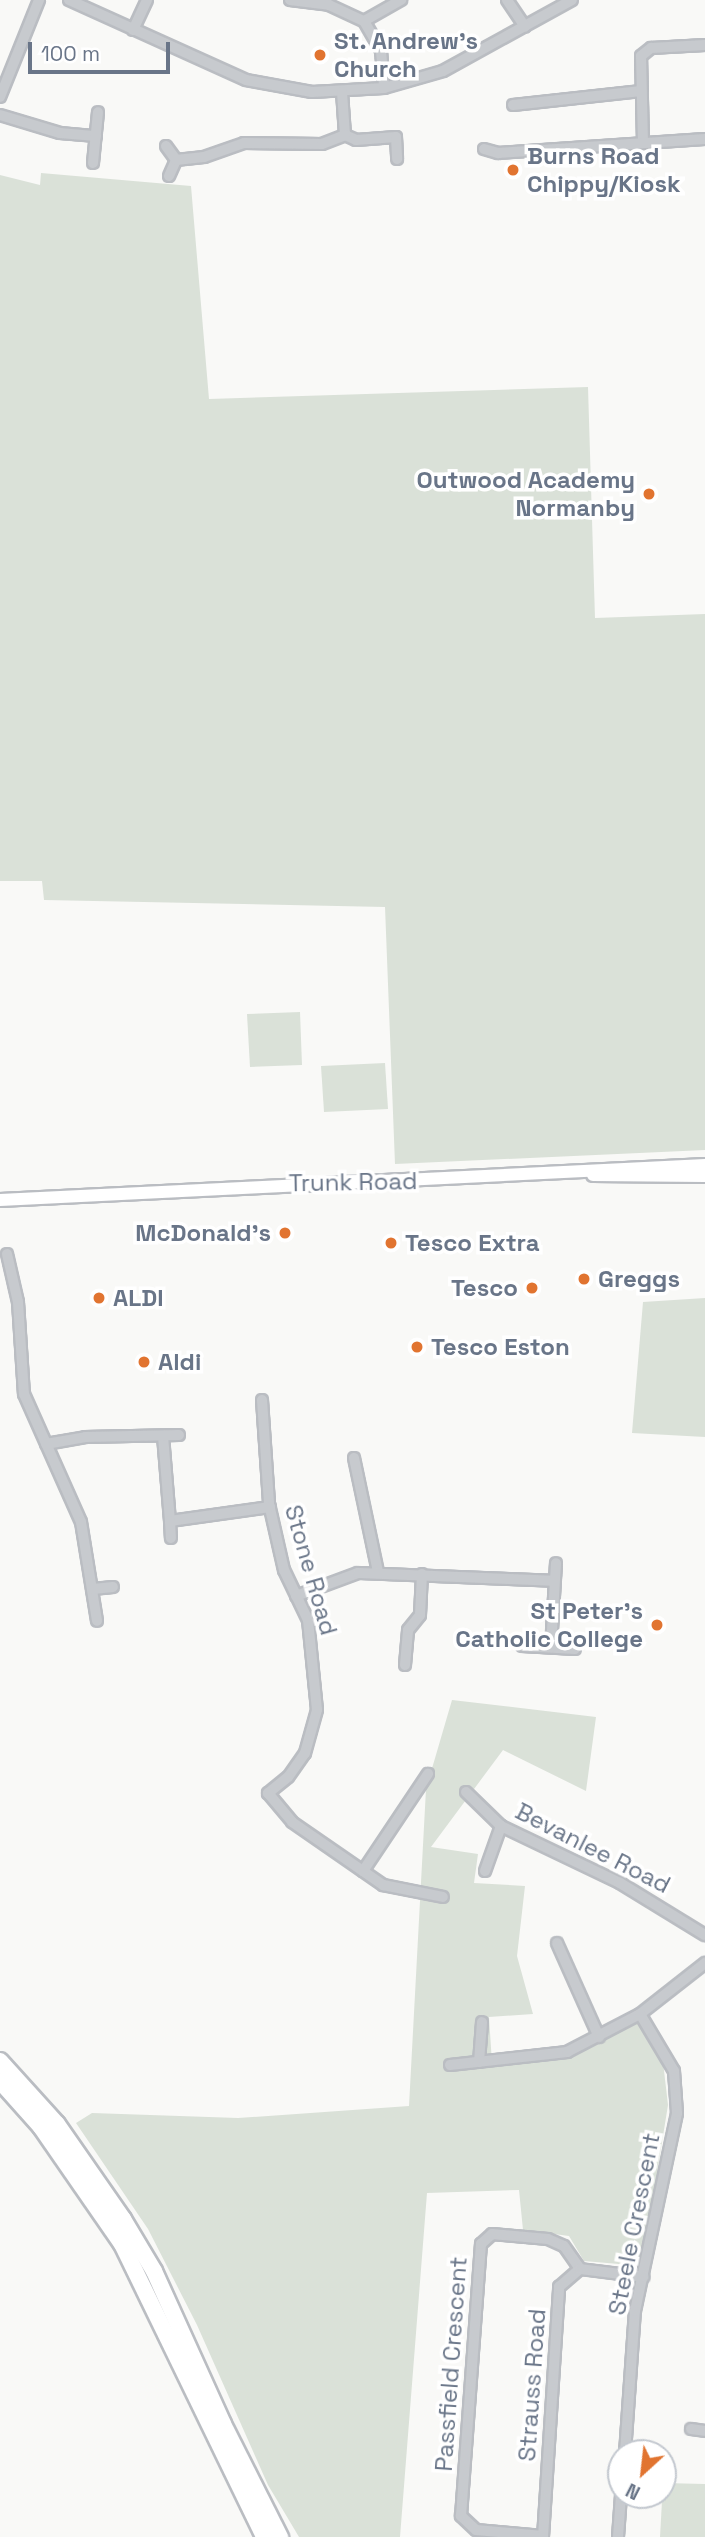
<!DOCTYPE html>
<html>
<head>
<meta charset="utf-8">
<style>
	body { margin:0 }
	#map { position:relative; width:705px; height:2537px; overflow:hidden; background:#f9f9f7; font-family:"Space Grotesk",sans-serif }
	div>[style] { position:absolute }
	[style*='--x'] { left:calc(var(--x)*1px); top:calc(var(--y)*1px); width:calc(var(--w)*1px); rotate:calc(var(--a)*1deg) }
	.green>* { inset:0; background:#dae1d8 }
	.roads { filter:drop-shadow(2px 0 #babdc2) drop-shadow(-2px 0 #babdc2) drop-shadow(0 2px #babdc2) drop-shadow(0 -2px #babdc2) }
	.minor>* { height:10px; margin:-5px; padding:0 5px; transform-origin:5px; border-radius:5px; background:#c7cace }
	.major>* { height:12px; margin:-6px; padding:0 6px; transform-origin:6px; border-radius:6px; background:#fff }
	.highway>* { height:16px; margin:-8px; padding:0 8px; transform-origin:8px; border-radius:8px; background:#fff }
	.dots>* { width:19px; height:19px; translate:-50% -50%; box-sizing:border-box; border:4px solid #fff; border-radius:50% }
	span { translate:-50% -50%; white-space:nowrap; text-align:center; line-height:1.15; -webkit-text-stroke:7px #fff; paint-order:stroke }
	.poi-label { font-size:24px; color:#697588; font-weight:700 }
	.left { translate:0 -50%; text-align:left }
	.right { translate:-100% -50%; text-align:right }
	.street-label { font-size:24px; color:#697588 }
	.north { position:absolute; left:607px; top:2439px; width:70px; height:70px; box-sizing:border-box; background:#fff; border:2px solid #c3c8cf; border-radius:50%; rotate:207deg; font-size:19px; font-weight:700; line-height:28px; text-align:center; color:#697588 }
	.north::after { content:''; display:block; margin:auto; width:24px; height:32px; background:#e17430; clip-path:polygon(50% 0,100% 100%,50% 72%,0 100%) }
	.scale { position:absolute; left:28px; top:42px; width:142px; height:32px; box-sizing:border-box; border:4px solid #697588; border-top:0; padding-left:9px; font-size:21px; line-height:24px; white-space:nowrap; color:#697588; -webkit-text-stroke:5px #fff; paint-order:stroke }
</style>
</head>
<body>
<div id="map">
	<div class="green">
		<div style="clip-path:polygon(41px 173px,191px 186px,209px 399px,588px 387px,595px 618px,705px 614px,705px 1150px,395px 1164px,385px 907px,44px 900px,42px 881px,0 881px,0 175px,40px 185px)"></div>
		<div style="clip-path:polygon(300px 1012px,302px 1065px,250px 1067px,247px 1014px)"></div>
		<div style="clip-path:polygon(385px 1063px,388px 1109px,324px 1112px,321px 1066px)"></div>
		<div style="clip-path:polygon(705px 1298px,705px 1437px,632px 1433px,643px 1302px)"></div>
		<div style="clip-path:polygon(452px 1700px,596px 1717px,586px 1791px,503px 1750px,431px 1847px,478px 1854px,474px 1883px,525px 1886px,517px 1956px,533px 2014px,489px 2017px,492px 2063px,571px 2053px,636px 2017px,663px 2062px,668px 2105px,642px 2266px,584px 2261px,569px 2236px,523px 2230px,519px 2190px,427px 2193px,400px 2537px,299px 2537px,268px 2485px,197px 2325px,148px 2229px,76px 2123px,92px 2113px,238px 2118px,409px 2106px,426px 1789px)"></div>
		<div style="clip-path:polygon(663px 2483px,705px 2484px,705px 2537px,660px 2537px)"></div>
	</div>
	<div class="roads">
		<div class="minor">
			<div style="--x:69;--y:0;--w:194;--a:24.3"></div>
			<div style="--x:246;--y:80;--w:67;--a:10.3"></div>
			<div style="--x:312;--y:92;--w:72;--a:-3.2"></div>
			<div style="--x:384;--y:88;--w:61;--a:-16.1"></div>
			<div style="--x:443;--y:71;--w:147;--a:-28.8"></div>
			<div style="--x:290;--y:0;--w:39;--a:7"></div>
			<div style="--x:329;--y:5;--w:38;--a:25"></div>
			<div style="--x:364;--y:21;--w:34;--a:60"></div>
			<div style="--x:381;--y:51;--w:37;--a:85"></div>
			<div style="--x:507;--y:0;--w:32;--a:56"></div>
			<div style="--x:364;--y:21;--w:43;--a:-29.6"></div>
			<div style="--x:133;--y:30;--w:33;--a:-65"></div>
			<div style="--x:342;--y:92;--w:43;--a:86"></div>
			<div style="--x:345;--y:135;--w:12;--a:24"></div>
			<div style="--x:356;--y:140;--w:40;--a:-4.3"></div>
			<div style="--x:396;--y:137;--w:22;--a:87"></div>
			<div style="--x:0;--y:97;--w:105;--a:-68.1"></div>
			<div style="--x:513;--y:105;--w:129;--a:-6.2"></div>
			<div style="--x:0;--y:115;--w:63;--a:16.7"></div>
			<div style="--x:60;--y:133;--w:36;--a:5"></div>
			<div style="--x:643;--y:143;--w:87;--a:-91.3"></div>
			<div style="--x:641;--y:56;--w:13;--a:-39"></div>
			<div style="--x:651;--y:48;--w:54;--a:-3.2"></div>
			<div style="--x:166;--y:146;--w:17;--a:54"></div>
			<div style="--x:484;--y:149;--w:15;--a:16"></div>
			<div style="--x:498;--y:153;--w:207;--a:-3.9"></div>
			<div style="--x:93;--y:163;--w:51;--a:-84.4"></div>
			<div style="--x:169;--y:176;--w:17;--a:-66"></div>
			<div style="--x:176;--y:160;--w:28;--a:-6"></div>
			<div style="--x:204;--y:157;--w:42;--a:-19.3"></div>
			<div style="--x:244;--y:143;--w:78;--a:0.7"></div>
			<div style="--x:322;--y:144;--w:25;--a:-21"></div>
			<div style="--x:7;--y:1254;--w:49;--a:77.1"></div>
			<div style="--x:18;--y:1302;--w:92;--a:86.3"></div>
			<div style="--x:24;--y:1394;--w:140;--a:66"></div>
			<div style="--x:81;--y:1522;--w:100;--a:80.8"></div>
			<div style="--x:262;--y:1400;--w:104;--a:86.1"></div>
			<div style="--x:269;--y:1504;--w:68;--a:77.2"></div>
			<div style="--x:284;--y:1570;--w:55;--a:64.4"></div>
			<div style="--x:308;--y:1620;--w:90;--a:84.3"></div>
			<div style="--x:317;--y:1710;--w:45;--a:105.6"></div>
			<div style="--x:305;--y:1753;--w:29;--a:125"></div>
			<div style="--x:288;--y:1777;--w:26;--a:141"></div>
			<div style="--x:268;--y:1793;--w:38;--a:50"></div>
			<div style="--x:292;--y:1822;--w:111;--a:34.7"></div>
			<div style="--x:383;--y:1885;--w:61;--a:11.3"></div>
			<div style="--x:163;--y:1436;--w:85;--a:85.3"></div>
			<div style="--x:170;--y:1521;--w:101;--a:-8"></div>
			<div style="--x:46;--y:1444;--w:40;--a:-10"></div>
			<div style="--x:85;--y:1437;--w:94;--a:-1.2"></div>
			<div style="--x:354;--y:1458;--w:116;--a:78.1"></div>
			<div style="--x:170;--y:1521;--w:17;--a:87"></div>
			<div style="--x:93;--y:1589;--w:20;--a:-6"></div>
			<div style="--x:296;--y:1596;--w:66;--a:-20.4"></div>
			<div style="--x:358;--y:1573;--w:196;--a:2.3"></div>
			<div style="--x:522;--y:1646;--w:53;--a:3.2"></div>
			<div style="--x:551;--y:1647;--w:84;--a:-86.6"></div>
			<div style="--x:405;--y:1665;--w:35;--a:-85"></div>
			<div style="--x:408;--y:1630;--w:19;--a:-51"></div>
			<div style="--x:420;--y:1615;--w:41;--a:-87.2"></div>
			<div style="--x:466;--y:1792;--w:49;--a:44.2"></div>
			<div style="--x:501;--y:1826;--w:132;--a:25.6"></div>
			<div style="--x:620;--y:1883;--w:100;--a:31.5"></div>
			<div style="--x:363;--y:1871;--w:117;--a:-56.2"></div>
			<div style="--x:485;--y:1871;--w:48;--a:-70.4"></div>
			<div style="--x:557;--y:1943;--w:103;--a:65.9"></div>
			<div style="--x:479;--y:2062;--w:40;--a:-85.7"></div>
			<div style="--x:450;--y:2065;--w:118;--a:-6.3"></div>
			<div style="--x:567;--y:2052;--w:82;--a:-27.5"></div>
			<div style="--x:640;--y:2014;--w:83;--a:-38.1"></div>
			<div style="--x:691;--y:2429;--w:14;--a:8"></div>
			<div style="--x:625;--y:2453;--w:142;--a:-86"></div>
			<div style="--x:635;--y:2311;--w:202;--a:-78"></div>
			<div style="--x:677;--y:2113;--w:42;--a:-94.1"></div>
			<div style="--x:674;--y:2071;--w:66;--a:-120.8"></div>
			<div style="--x:543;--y:2536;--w:67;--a:-174.9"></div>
			<div style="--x:476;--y:2530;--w:21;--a:-137"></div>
			<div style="--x:461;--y:2516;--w:273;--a:-85.8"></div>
			<div style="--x:481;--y:2244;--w:15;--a:-42"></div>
			<div style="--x:492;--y:2234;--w:56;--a:5.1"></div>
			<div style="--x:548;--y:2239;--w:17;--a:24"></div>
			<div style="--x:564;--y:2246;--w:28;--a:55"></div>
			<div style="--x:543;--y:2537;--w:251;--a:-86.3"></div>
			<div style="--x:559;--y:2287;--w:28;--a:-41"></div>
			<div style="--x:580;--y:2269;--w:64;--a:7.1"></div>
			<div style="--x:618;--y:2537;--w:42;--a:-85.9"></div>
		</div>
		<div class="major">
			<div style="--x:593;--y:1175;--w:112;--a:0.5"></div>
			<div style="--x:0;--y:1200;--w:706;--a:-2.84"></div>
		</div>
		<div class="highway">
			<div style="--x:0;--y:2061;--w:85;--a:47.9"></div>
			<div style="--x:57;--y:2124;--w:116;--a:55.2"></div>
			<div style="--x:123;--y:2219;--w:61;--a:59.2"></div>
			<div style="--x:154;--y:2271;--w:168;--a:65.7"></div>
			<div style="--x:223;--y:2424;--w:127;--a:63.2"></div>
			<div style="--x:0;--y:2081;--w:62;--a:48.3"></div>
			<div style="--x:41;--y:2127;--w:142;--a:55.3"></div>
			<div style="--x:122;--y:2244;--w:326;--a:64.1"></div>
		</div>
	</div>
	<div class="dots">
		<div style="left:320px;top:55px;background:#e17430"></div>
		<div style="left:513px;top:170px;background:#e17430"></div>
		<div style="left:649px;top:494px;background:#e17430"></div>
		<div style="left:285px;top:1233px;background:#e17430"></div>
		<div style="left:391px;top:1243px;background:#e17430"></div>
		<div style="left:584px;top:1279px;background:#e17430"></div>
		<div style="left:532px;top:1288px;background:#e17430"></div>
		<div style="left:99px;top:1298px;background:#e17430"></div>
		<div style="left:417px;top:1347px;background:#e17430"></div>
		<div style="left:144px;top:1362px;background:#e17430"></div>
		<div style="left:657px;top:1625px;background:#e17430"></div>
	</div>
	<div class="poi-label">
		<span class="left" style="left:334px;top:55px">St. Andrew's<br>Church</span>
		<span class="left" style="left:527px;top:170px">Burns Road<br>Chippy/Kiosk</span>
		<span class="right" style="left:635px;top:494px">Outwood Academy<br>Normanby</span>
		<span class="right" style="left:271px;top:1233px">McDonald's</span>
		<span class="left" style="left:405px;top:1243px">Tesco Extra</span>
		<span class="left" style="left:598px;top:1279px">Greggs</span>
		<span class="right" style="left:518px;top:1288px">Tesco</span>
		<span class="left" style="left:113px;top:1298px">ALDI</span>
		<span class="left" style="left:431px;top:1347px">Tesco Eston</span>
		<span class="left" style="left:158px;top:1362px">Aldi</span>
		<span class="right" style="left:643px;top:1625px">St Peter's<br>Catholic College</span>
	</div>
	<div class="street-label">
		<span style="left:353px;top:1182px;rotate:-1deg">Trunk Road</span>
		<span style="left:311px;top:1570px;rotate:74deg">Stone Road</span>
		<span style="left:593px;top:1848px;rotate:27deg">Bevanlee Road</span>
		<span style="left:634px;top:2224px;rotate:-79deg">Steele Crescent</span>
		<span style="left:451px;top:2364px;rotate:-86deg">Passfield Crescent</span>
		<span style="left:532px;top:2385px;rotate:-86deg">Strauss Road</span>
	</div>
	<div class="north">N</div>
	<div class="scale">100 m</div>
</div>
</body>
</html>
